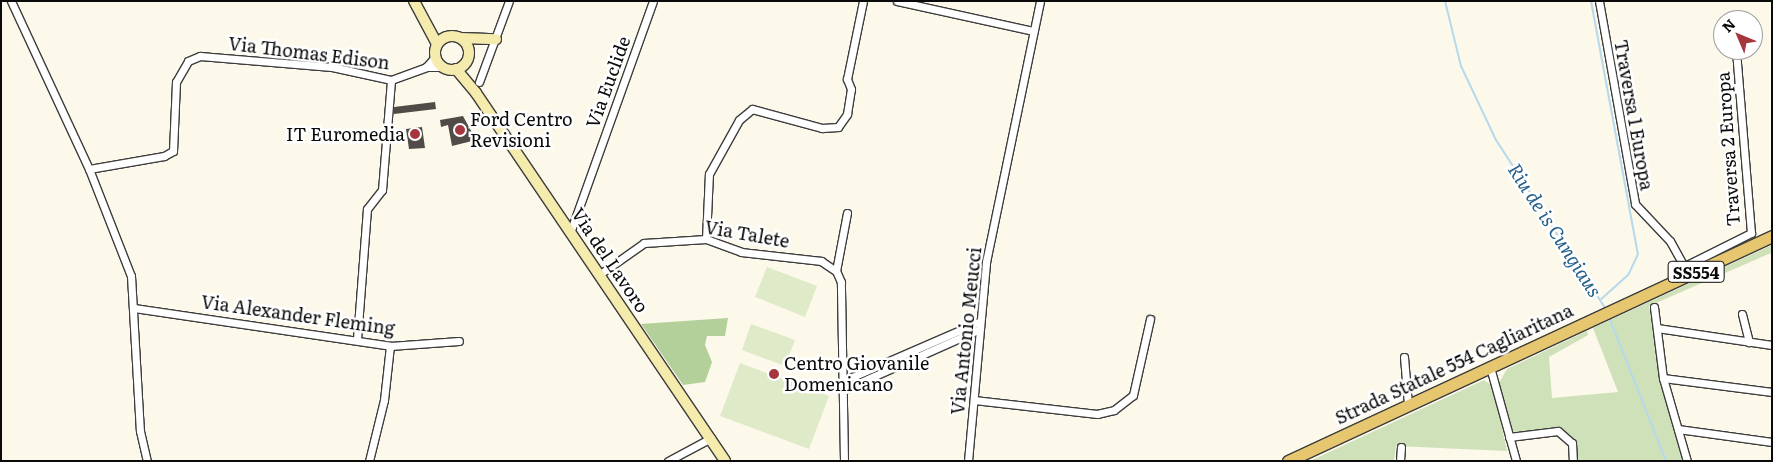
<!DOCTYPE html>
<html>
<head>
<meta charset="utf-8">
<style>
	body { margin:0 }
	#map { position:relative; width:1773px; height:462px; overflow:hidden; background:#fcf8ea; font-family:Literata,serif }
	div>[style] { position:absolute }
	[style*='--x'] { left:calc(var(--x)*1px); top:calc(var(--y)*1px); width:calc(var(--w)*1px); rotate:calc(var(--a)*1deg) }
	.green>* { inset:0; background:#cee1b9 }
	.forest>* { inset:0; background:#b3d09a }
	.pitch>* { inset:0; background:#dfeac9 }
	.stream>* { height:2px; margin:-1px; padding:0 1px; transform-origin:1px; border-radius:1px; background:#b5d9ed }
	.building>* { inset:0; background:#514b48 }
	.roads { filter:drop-shadow(1px 0 #3d3d3d) drop-shadow(-1px 0 #3d3d3d) drop-shadow(0 1px #3d3d3d) drop-shadow(0 -1px #3d3d3d) }
	.street>* { height:7px; margin:-3.5px; padding:0 3.5px; transform-origin:3.5px; border-radius:3.5px; background:#fff }
	.secondary>* { height:10px; margin:-5px; padding:0 5px; transform-origin:5px; border-radius:5px; background:#f4ebad }
	.secondary>.ring { margin:-5px; padding:0; box-sizing:content-box; background:none; border:10px solid #f4ebad; border-radius:50% }
	.primary>* { height:11px; margin:-5.5px; padding:0 5.5px; transform-origin:5.5px; border-radius:5.5px; background:#e6c770 }
	.dots>* { width:14px; height:14px; translate:-50% -50%; box-sizing:border-box; border:2px solid #fff; border-radius:50% }
	span { translate:-50% -50%; white-space:nowrap; text-align:center; line-height:1.15; -webkit-text-stroke:5px #fff; paint-order:stroke }
	.shield-label span { padding:1px 4px; background:#fff; border:1px solid; border-radius:4px; -webkit-text-stroke-width:0 }
	.shield-label { font-size:16px; color:#0a0a0a; font-weight:700 }
	.street-label { font-size:18px; color:#0a0a0a }
	.poi-label { font-size:18px; color:#0a0a0a }
	.left { translate:0 -50%; text-align:left }
	.right { translate:-100% -50%; text-align:right }
	.water-label { font-size:19px; color:#255f8a; font-style:italic }
	.frame { position:absolute; inset:0; border:2px solid #0a0a0a; pointer-events:none }
	.north { position:absolute; left:1713px; top:10px; width:50px; height:50px; box-sizing:border-box; background:#fff; border:1px solid #9d9d9d; border-radius:50%; rotate:315deg; font-size:14px; font-weight:700; line-height:20px; text-align:center; color:#0a0a0a }
	.north::after { content:''; display:block; margin:auto; width:18px; height:22px; background:#a6363d; clip-path:polygon(50% 0,100% 100%,50% 72%,0 100%) }
</style>
</head>
<body>
<div id="map">
	<div class="green">
		<div style="clip-path:polygon(1772px 245px,1772px 257px,1771px 253px,1649px 306px,1661px 379px,1684px 461px,1575px 461px,1576px 441px,1563px 429px,1518px 433px,1510px 430px,1499px 383px,1507px 369px,1587px 331px,1588px 335px,1549px 357px,1552px 398px,1618px 392px,1593px 328px)"></div>
		<div style="clip-path:polygon(1484px 380px,1493px 386px,1507px 451px,1396px 446px,1394px 461px,1310px 461px)"></div>
	</div>
	<div class="forest">
		<div style="clip-path:polygon(728px 318px,725px 336px,707px 336px,705px 345px,712px 362px,705px 382px,683px 385px,641px 324px)"></div>
	</div>
	<div class="pitch">
		<div style="clip-path:polygon(767px 267px,817px 286px,805px 317px,755px 297px)"></div>
		<div style="clip-path:polygon(751px 324px,795px 340px,785px 366px,742px 350px)"></div>
		<div style="clip-path:polygon(740px 363px,829px 396px,809px 449px,720px 416px)"></div>
	</div>
	<div class="stream">
		<div style="--x:1445;--y:1;--w:67;--a:76.2"></div>
		<div style="--x:1461;--y:66;--w:82;--a:64.7"></div>
		<div style="--x:1496;--y:140;--w:200;--a:57"></div>
		<div style="--x:1591;--y:1;--w:257;--a:79.5"></div>
		<div style="--x:1638;--y:254;--w:23;--a:115"></div>
		<div style="--x:1628;--y:275;--w:36;--a:138"></div>
		<div style="--x:1609;--y:317;--w:155;--a:68.4"></div>
	</div>
	<div class="building">
		<div style="clip-path:polygon(435px 102px,436px 109px,394px 114px,394px 107px)"></div>
		<div style="clip-path:polygon(463px 116px,476px 140px,452px 146px,448px 125px,441px 127px,440px 120px)"></div>
		<div style="clip-path:polygon(422px 127px,425px 148px,409px 149px,406px 129px)"></div>
	</div>
	<div class="roads">
		<div class="street">
			<div style="--x:11;--y:1;--w:185;--a:65.1"></div>
			<div style="--x:89;--y:169;--w:115;--a:68.6"></div>
			<div style="--x:131;--y:276;--w:155;--a:86.7"></div>
			<div style="--x:140;--y:431;--w:31;--a:77"></div>
			<div style="--x:897;--y:1;--w:139;--a:12.4"></div>
			<div style="--x:1599;--y:1;--w:206;--a:79.9"></div>
			<div style="--x:1635;--y:204;--w:51;--a:46.6"></div>
			<div style="--x:1670;--y:241;--w:39;--a:61"></div>
			<div style="--x:426;--y:67;--w:13;--a:-48"></div>
			<div style="--x:479;--y:82;--w:86;--a:-69.7"></div>
			<div style="--x:89;--y:169;--w:76;--a:-9.8"></div>
			<div style="--x:164;--y:156;--w:10;--a:-29"></div>
			<div style="--x:173;--y:151;--w:69;--a:-87.5"></div>
			<div style="--x:176;--y:82;--w:24;--a:-60"></div>
			<div style="--x:188;--y:61;--w:13;--a:-23"></div>
			<div style="--x:200;--y:56;--w:132;--a:4.8"></div>
			<div style="--x:332;--y:67;--w:60;--a:12.4"></div>
			<div style="--x:391;--y:80;--w:37;--a:-20"></div>
			<div style="--x:426;--y:67;--w:17;--a:0"></div>
			<div style="--x:571;--y:230;--w:243;--a:-70.3"></div>
			<div style="--x:706;--y:239;--w:65;--a:-87.4"></div>
			<div style="--x:709;--y:174;--w:62;--a:-60.9"></div>
			<div style="--x:739;--y:120;--w:17;--a:-40"></div>
			<div style="--x:752;--y:109;--w:73;--a:15.2"></div>
			<div style="--x:822;--y:128;--w:16;--a:-4"></div>
			<div style="--x:838;--y:127;--w:16;--a:-55"></div>
			<div style="--x:847;--y:114;--w:25;--a:-81"></div>
			<div style="--x:851;--y:89;--w:11;--a:-112"></div>
			<div style="--x:847;--y:79;--w:80;--a:-78.4"></div>
			<div style="--x:1685;--y:266;--w:74;--a:-26.6"></div>
			<div style="--x:1751;--y:233;--w:184;--a:-94.7"></div>
			<div style="--x:600;--y:274;--w:54;--a:-35.2"></div>
			<div style="--x:644;--y:243;--w:62;--a:-3.7"></div>
			<div style="--x:706;--y:239;--w:37;--a:20"></div>
			<div style="--x:741;--y:252;--w:81;--a:6.4"></div>
			<div style="--x:821;--y:261;--w:18;--a:34"></div>
			<div style="--x:1654;--y:307;--w:72;--a:82.8"></div>
			<div style="--x:1663;--y:378;--w:86;--a:73.9"></div>
			<div style="--x:134;--y:308;--w:259;--a:8.4"></div>
			<div style="--x:390;--y:346;--w:69;--a:-4.1"></div>
			<div style="--x:1742;--y:314;--w:29;--a:76"></div>
			<div style="--x:1657;--y:328;--w:116;--a:8.4"></div>
			<div style="--x:357;--y:339;--w:130;--a:-85.6"></div>
			<div style="--x:367;--y:209;--w:24;--a:-52"></div>
			<div style="--x:382;--y:190;--w:110;--a:-85.3"></div>
			<div style="--x:1404;--y:357;--w:48;--a:85.2"></div>
			<div style="--x:1490;--y:367;--w:98;--a:74.5"></div>
			<div style="--x:1663;--y:378;--w:110;--a:7.3"></div>
			<div style="--x:843;--y:381;--w:148;--a:-23.5"></div>
			<div style="--x:843;--y:390;--w:148;--a:-24"></div>
			<div style="--x:974;--y:400;--w:124;--a:6.5"></div>
			<div style="--x:1097;--y:414;--w:17;--a:-13"></div>
			<div style="--x:1114;--y:410;--w:24;--a:-38"></div>
			<div style="--x:1133;--y:395;--w:78;--a:-77.4"></div>
			<div style="--x:1678;--y:429;--w:95;--a:7.9"></div>
			<div style="--x:1509;--y:437;--w:49;--a:-7"></div>
			<div style="--x:1558;--y:431;--w:18;--a:41"></div>
			<div style="--x:1572;--y:443;--w:18;--a:87"></div>
			<div style="--x:369;--y:461;--w:63;--a:-76.2"></div>
			<div style="--x:384;--y:400;--w:54;--a:-83.7"></div>
			<div style="--x:668;--y:461;--w:49;--a:-28.1"></div>
			<div style="--x:844;--y:461;--w:179;--a:-91"></div>
			<div style="--x:841;--y:282;--w:12;--a:-114"></div>
			<div style="--x:836;--y:271;--w:59;--a:-79.3"></div>
			<div style="--x:968;--y:461;--w:200;--a:-84.8"></div>
			<div style="--x:986;--y:262;--w:267;--a:-78.3"></div>
			<div style="--x:1400;--y:461;--w:14;--a:-86"></div>
		</div>
		<div class="secondary">
			<div style="--x:414;--y:1;--w:49;--a:61.9"></div>
			<div class="ring" style="left:435px;top:36px;width:24px;height:24px"></div>
			<div style="--x:461;--y:38;--w:35;--a:2"></div>
			<div style="--x:456;--y:69;--w:31;--a:50"></div>
			<div style="--x:476;--y:93;--w:444;--a:55.9"></div>
		</div>
		<div class="primary">
			<div style="--x:1288;--y:461;--w:534;--a:-24.93"></div>
		</div>
	</div>
	<div class="dots">
		<div style="left:460px;top:130px;background:#a6363d"></div>
		<div style="left:415px;top:134px;background:#a6363d"></div>
		<div style="left:774px;top:374px;background:#a6363d"></div>
	</div>
	<div class="shield-label">
		<span style="left:1696px;top:272px">SS554</span>
	</div>
	<div class="street-label">
		<span style="left:309px;top:53px;rotate:7deg">Via Thomas Edison</span>
		<span style="left:608px;top:82px;rotate:-70deg">Via Euclide</span>
		<span style="left:1634px;top:115px;rotate:80deg">Traversa 1 Europa</span>
		<span style="left:1728px;top:149px;rotate:-94deg">Traversa 2 Europa</span>
		<span style="left:747px;top:234px;rotate:10deg">Via Talete</span>
		<span style="left:610px;top:260px;rotate:56deg">Via del Lavoro</span>
		<span style="left:298px;top:315px;rotate:8deg">Via Alexander Fleming</span>
		<span style="left:966px;top:331px;rotate:-84deg">Via Antonio Meucci</span>
		<span style="left:1454px;top:364px;rotate:-25deg">Strada Statale 554 Cagliaritana</span>
	</div>
	<div class="poi-label">
		<span class="left" style="left:470px;top:130px">Ford Centro<br>Revisioni</span>
		<span class="right" style="left:405px;top:134px">IT Euromedia</span>
		<span class="left" style="left:784px;top:374px">Centro Giovanile<br>Domenicano</span>
	</div>
	<div class="water-label">
		<span style="left:1555px;top:230px;rotate:57deg">Riu de is Cungiaus</span>
	</div>
	<div class="frame"></div>
	<div class="north">N</div>
</div>
</body>
</html>
